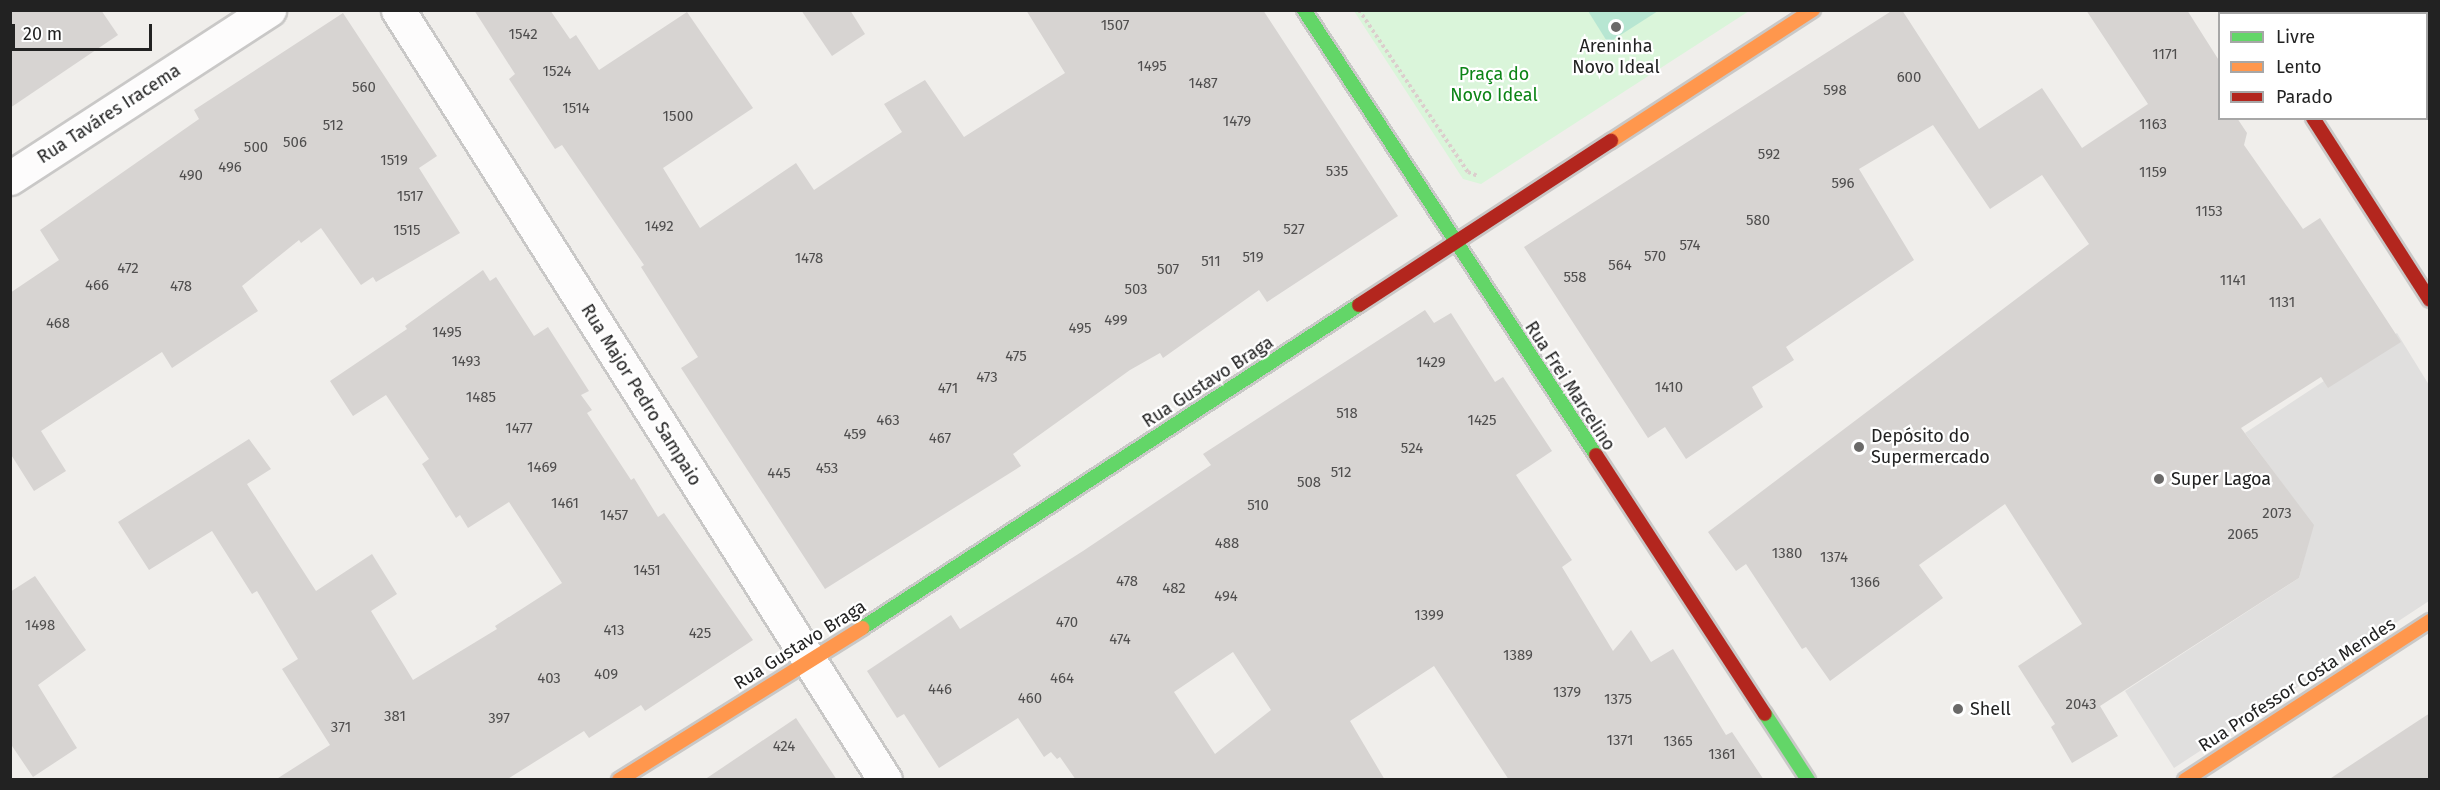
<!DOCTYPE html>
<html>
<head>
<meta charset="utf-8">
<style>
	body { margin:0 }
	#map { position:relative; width:2440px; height:790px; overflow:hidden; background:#f0eeeb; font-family:"Fira Sans",sans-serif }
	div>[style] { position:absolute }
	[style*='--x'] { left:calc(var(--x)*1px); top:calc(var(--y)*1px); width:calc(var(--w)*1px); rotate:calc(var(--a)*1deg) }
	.park>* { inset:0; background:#daf5da }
	.pitch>* { inset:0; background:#b7e6d2 }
	.parking>* { inset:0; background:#e0dfde }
	.building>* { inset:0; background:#d7d4d2 }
	.path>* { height:4px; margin-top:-2px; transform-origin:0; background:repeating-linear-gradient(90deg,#dccecd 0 3px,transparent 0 6px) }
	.roads { filter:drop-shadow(2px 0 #c9c8c7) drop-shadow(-2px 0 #c9c8c7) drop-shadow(0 2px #c9c8c7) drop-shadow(0 -2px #c9c8c7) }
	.street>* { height:33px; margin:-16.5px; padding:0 16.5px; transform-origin:16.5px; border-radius:16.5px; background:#fdfcfc }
	.fast>* { height:14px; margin:-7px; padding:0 7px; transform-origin:7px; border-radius:7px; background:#63d668 }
	.slow>* { height:14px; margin:-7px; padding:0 7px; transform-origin:7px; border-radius:7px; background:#ff974d }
	.jam>* { height:14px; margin:-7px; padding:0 7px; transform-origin:7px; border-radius:7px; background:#b3261e }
	.dots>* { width:16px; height:16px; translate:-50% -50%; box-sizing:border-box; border:3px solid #fff; border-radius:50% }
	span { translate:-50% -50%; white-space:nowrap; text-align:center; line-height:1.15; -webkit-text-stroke:4.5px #fff; paint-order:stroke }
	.number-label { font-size:15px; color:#4f4e4e }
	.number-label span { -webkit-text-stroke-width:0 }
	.poi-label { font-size:18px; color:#222 }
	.left { translate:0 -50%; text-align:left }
	.park-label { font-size:18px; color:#0c8416 }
	.street-label { font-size:18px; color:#222 }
	.frame { position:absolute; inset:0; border:12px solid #222; pointer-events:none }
	.legend { position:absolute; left:2218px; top:12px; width:210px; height:108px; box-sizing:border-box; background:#fff; border:2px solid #a7a7a7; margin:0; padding:8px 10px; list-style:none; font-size:18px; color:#222 }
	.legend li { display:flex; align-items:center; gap:12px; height:30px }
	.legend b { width:30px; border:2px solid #a7a7a7 }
	.scale { position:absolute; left:12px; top:24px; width:140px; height:27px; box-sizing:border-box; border:3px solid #222; border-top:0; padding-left:8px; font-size:18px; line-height:21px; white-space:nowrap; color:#222; -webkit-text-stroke:4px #fff; paint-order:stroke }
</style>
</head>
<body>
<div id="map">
	<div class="park">
		<div style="clip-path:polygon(1354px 11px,1749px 11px,1481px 184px,1463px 179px)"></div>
	</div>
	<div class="pitch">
		<div style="clip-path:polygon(1588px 11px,1658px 11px,1608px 43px)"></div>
	</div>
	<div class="parking">
		<div style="clip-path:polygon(2397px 333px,2429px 385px,2429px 601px,2174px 768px,2125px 691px,2299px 578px,2313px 525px,2245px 433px)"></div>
	</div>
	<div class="building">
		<div style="clip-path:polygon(10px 10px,101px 10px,118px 35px,10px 108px)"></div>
		<div style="clip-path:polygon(474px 10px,550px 10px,570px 39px,576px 35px,599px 70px,687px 12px,753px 108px,663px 168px,700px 228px,796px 163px,814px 190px,865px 156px,902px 132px,884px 104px,925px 80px,964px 137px,1065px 73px,1026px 10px,1263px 10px,1398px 216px,1267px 302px,1259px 290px,1163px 358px,1160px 353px,1130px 370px,1013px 454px,1021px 466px,825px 589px,681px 368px,698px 357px,641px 267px,644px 265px,562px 145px,555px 149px,509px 79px,515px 74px)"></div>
		<div style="clip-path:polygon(801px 10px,850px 10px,865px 34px,832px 56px)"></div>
		<div style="clip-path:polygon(1893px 10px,1902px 10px,1979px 129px,2042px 88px,2082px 148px,2148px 104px,2086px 10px,2187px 10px,2220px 62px,2220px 118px,2237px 118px,2247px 133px,2244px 145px,2303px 229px,2320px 218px,2401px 342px,2328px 388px,2321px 377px,2241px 428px,2314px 525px,2299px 578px,2100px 706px,2118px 736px,2072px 763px,2051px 727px,2055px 724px,2018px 666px,2082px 624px,2005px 504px,1919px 565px,1943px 598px,1830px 681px,1806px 647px,1802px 649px,1746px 564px,1736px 571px,1708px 532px,2089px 244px,2042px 175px,1990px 209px,1933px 125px,1859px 169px,1914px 260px,1786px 347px,1794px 360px,1752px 387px,1763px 407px,1686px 459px,1665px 427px,1648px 438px,1524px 247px)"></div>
		<div style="clip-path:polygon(343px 13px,437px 156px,419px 168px,460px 233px,376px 282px,373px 277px,361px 285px,321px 228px,301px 243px,299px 240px,242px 286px,258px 311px,172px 368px,162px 352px,41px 431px,66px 471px,34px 491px,10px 453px,10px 293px,59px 260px,40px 230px,199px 119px,194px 110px)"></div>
		<div style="clip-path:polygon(483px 270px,490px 281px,496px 277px,534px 336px,548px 327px,589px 391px,581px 395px,592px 410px,587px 413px,631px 480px,634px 478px,658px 517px,664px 513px,753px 640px,645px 711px,641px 705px,589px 738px,584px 731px,506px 780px,275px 780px,330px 745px,282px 669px,298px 659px,257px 591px,252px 594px,212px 531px,149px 570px,118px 522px,249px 439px,271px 469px,247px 484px,316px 591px,372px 554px,397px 594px,371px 611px,413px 680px,497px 629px,495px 626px,562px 583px,509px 502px,468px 528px,460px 515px,456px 518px,422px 464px,429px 459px,386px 395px,353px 416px,330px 381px,407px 329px,405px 326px)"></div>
		<div style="clip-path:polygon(evenodd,1425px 310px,1434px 323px,1451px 313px,1495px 382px,1503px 377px,1552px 451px,1516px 475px,1572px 560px,1562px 567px,1613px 651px,1631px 630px,1651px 662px,1673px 649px,1726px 735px,1732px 732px,1764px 780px,1509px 780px,1434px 666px,1350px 721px,1385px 780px,1076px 780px,1060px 757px,1057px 759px,1051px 752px,1044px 757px,1018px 718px,939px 768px,904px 714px,897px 718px,867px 671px,951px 615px,960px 629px,1083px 551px,1211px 465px,1203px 454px,1425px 310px,1233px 652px,1271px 710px,1215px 754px,1174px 692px,1233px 652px)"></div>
		<div style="clip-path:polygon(35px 576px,86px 650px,38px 685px,77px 748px,33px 777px,10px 743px,10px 592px)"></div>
		<div style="clip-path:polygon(2430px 713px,2430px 780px,2328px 780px)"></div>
		<div style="clip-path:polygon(796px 718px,837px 780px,704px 780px)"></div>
	</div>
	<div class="path">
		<div style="--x:1359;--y:10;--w:195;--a:56.1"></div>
		<div style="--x:1468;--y:172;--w:11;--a:22"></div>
	</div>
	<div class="roads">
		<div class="street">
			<div style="--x:398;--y:10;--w:911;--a:57.69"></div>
			<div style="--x:10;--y:178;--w:309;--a:-33"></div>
		</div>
		<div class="fast">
			<div style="--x:1304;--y:10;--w:532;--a:56.73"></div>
			<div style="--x:862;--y:628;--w:593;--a:-33.02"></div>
			<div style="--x:1765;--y:714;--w:79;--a:56.9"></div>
		</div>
		<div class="slow">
			<div style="--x:1611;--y:141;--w:241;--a:-33"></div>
			<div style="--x:619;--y:780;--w:287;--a:-32"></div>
			<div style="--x:2185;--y:780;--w:292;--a:-33"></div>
		</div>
		<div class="jam">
			<div style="--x:2243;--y:10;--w:4;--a:63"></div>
			<div style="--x:2313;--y:118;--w:216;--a:57.3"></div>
			<div style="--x:1359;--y:305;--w:301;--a:-33.1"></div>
			<div style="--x:1596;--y:455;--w:309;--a:56.9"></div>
		</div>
	</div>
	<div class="dots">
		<div style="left:1616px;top:27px;background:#6a6968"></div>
		<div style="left:1859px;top:447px;background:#6a6968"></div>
		<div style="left:2159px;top:479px;background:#6a6968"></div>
		<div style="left:1958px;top:709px;background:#6a6968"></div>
	</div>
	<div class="number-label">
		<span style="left:1115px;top:26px">1507</span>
		<span style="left:523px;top:35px">1542</span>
		<span style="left:2165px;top:55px">1171</span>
		<span style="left:1152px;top:67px">1495</span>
		<span style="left:557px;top:72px">1524</span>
		<span style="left:1909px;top:78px">600</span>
		<span style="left:1203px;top:84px">1487</span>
		<span style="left:364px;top:88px">560</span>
		<span style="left:1835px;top:91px">598</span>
		<span style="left:576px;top:109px">1514</span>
		<span style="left:678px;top:117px">1500</span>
		<span style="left:1237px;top:122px">1479</span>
		<span style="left:2153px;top:125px">1163</span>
		<span style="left:333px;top:126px">512</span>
		<span style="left:295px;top:143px">506</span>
		<span style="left:256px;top:148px">500</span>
		<span style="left:1769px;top:155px">592</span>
		<span style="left:394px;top:161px">1519</span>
		<span style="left:230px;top:168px">496</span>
		<span style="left:1337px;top:172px">535</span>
		<span style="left:2153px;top:173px">1159</span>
		<span style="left:191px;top:176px">490</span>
		<span style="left:1843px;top:184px">596</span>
		<span style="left:410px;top:197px">1517</span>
		<span style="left:2209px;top:212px">1153</span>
		<span style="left:1758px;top:221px">580</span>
		<span style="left:659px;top:227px">1492</span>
		<span style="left:1294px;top:230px">527</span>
		<span style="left:407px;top:231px">1515</span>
		<span style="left:1690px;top:246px">574</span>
		<span style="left:1655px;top:257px">570</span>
		<span style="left:1253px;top:258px">519</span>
		<span style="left:809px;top:259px">1478</span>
		<span style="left:1211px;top:262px">511</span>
		<span style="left:1620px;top:266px">564</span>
		<span style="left:128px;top:269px">472</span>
		<span style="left:1168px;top:270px">507</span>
		<span style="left:1575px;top:278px">558</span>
		<span style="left:2233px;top:281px">1141</span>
		<span style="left:97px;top:286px">466</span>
		<span style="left:181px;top:287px">478</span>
		<span style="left:1136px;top:290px">503</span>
		<span style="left:2282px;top:303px">1131</span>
		<span style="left:1116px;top:321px">499</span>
		<span style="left:58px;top:324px">468</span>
		<span style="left:1080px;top:329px">495</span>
		<span style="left:447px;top:333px">1495</span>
		<span style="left:1016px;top:357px">475</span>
		<span style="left:466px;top:362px">1493</span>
		<span style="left:1431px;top:363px">1429</span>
		<span style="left:987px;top:378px">473</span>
		<span style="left:1669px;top:388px">1410</span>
		<span style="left:948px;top:389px">471</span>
		<span style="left:481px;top:398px">1485</span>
		<span style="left:1347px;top:414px">518</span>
		<span style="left:888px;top:421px">463</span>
		<span style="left:1482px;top:421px">1425</span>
		<span style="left:519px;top:429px">1477</span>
		<span style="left:855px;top:435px">459</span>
		<span style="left:940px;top:439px">467</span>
		<span style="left:1412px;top:449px">524</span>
		<span style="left:542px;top:468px">1469</span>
		<span style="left:827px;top:469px">453</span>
		<span style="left:1341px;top:473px">512</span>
		<span style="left:779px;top:474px">445</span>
		<span style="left:1309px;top:483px">508</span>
		<span style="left:565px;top:504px">1461</span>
		<span style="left:1258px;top:506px">510</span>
		<span style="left:2277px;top:514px">2073</span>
		<span style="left:614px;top:516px">1457</span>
		<span style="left:2243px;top:535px">2065</span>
		<span style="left:1227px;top:544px">488</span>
		<span style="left:1787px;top:554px">1380</span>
		<span style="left:1834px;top:558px">1374</span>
		<span style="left:647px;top:571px">1451</span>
		<span style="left:1127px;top:582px">478</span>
		<span style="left:1865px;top:583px">1366</span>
		<span style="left:1174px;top:589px">482</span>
		<span style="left:1226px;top:597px">494</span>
		<span style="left:1429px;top:616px">1399</span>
		<span style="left:1067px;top:623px">470</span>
		<span style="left:40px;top:626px">1498</span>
		<span style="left:614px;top:631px">413</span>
		<span style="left:700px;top:634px">425</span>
		<span style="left:1120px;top:640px">474</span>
		<span style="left:1518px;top:656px">1389</span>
		<span style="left:606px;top:675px">409</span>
		<span style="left:549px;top:679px">403</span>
		<span style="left:1062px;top:679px">464</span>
		<span style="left:940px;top:690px">446</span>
		<span style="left:1567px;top:693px">1379</span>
		<span style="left:1030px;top:699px">460</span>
		<span style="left:1618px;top:700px">1375</span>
		<span style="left:2081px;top:705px">2043</span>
		<span style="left:395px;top:717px">381</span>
		<span style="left:499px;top:719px">397</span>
		<span style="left:341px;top:728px">371</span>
		<span style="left:1620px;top:741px">1371</span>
		<span style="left:1678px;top:742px">1365</span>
		<span style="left:784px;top:747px">424</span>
		<span style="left:1722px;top:755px">1361</span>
	</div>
	<div class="poi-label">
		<span style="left:1616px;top:57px">Areninha<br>Novo Ideal</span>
		<span class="left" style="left:1871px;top:447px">Depósito do<br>Supermercado</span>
		<span class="left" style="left:2171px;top:479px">Super Lagoa</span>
		<span class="left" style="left:1970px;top:709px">Shell</span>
	</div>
	<div class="park-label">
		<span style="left:1494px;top:85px">Praça do<br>Novo Ideal</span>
	</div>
	<div class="street-label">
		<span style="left:109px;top:114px;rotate:-33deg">Rua Taváres Iracema</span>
		<span style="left:1208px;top:382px;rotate:-33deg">Rua Gustavo Braga</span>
		<span style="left:1570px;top:386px;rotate:57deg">Rua Frei Marcelino</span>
		<span style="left:641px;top:395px;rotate:58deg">Rua Major Pedro Sampaio</span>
		<span style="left:800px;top:645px;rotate:-32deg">Rua Gustavo Braga</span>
		<span style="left:2297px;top:685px;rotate:-33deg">Rua Professor Costa Mendes</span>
	</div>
	<div class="frame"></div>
	<ul class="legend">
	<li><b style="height:8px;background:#63d668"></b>Livre</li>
	<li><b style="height:8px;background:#ff974d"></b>Lento</li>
	<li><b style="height:8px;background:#b3261e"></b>Parado</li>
	</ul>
	<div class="scale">20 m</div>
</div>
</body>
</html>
